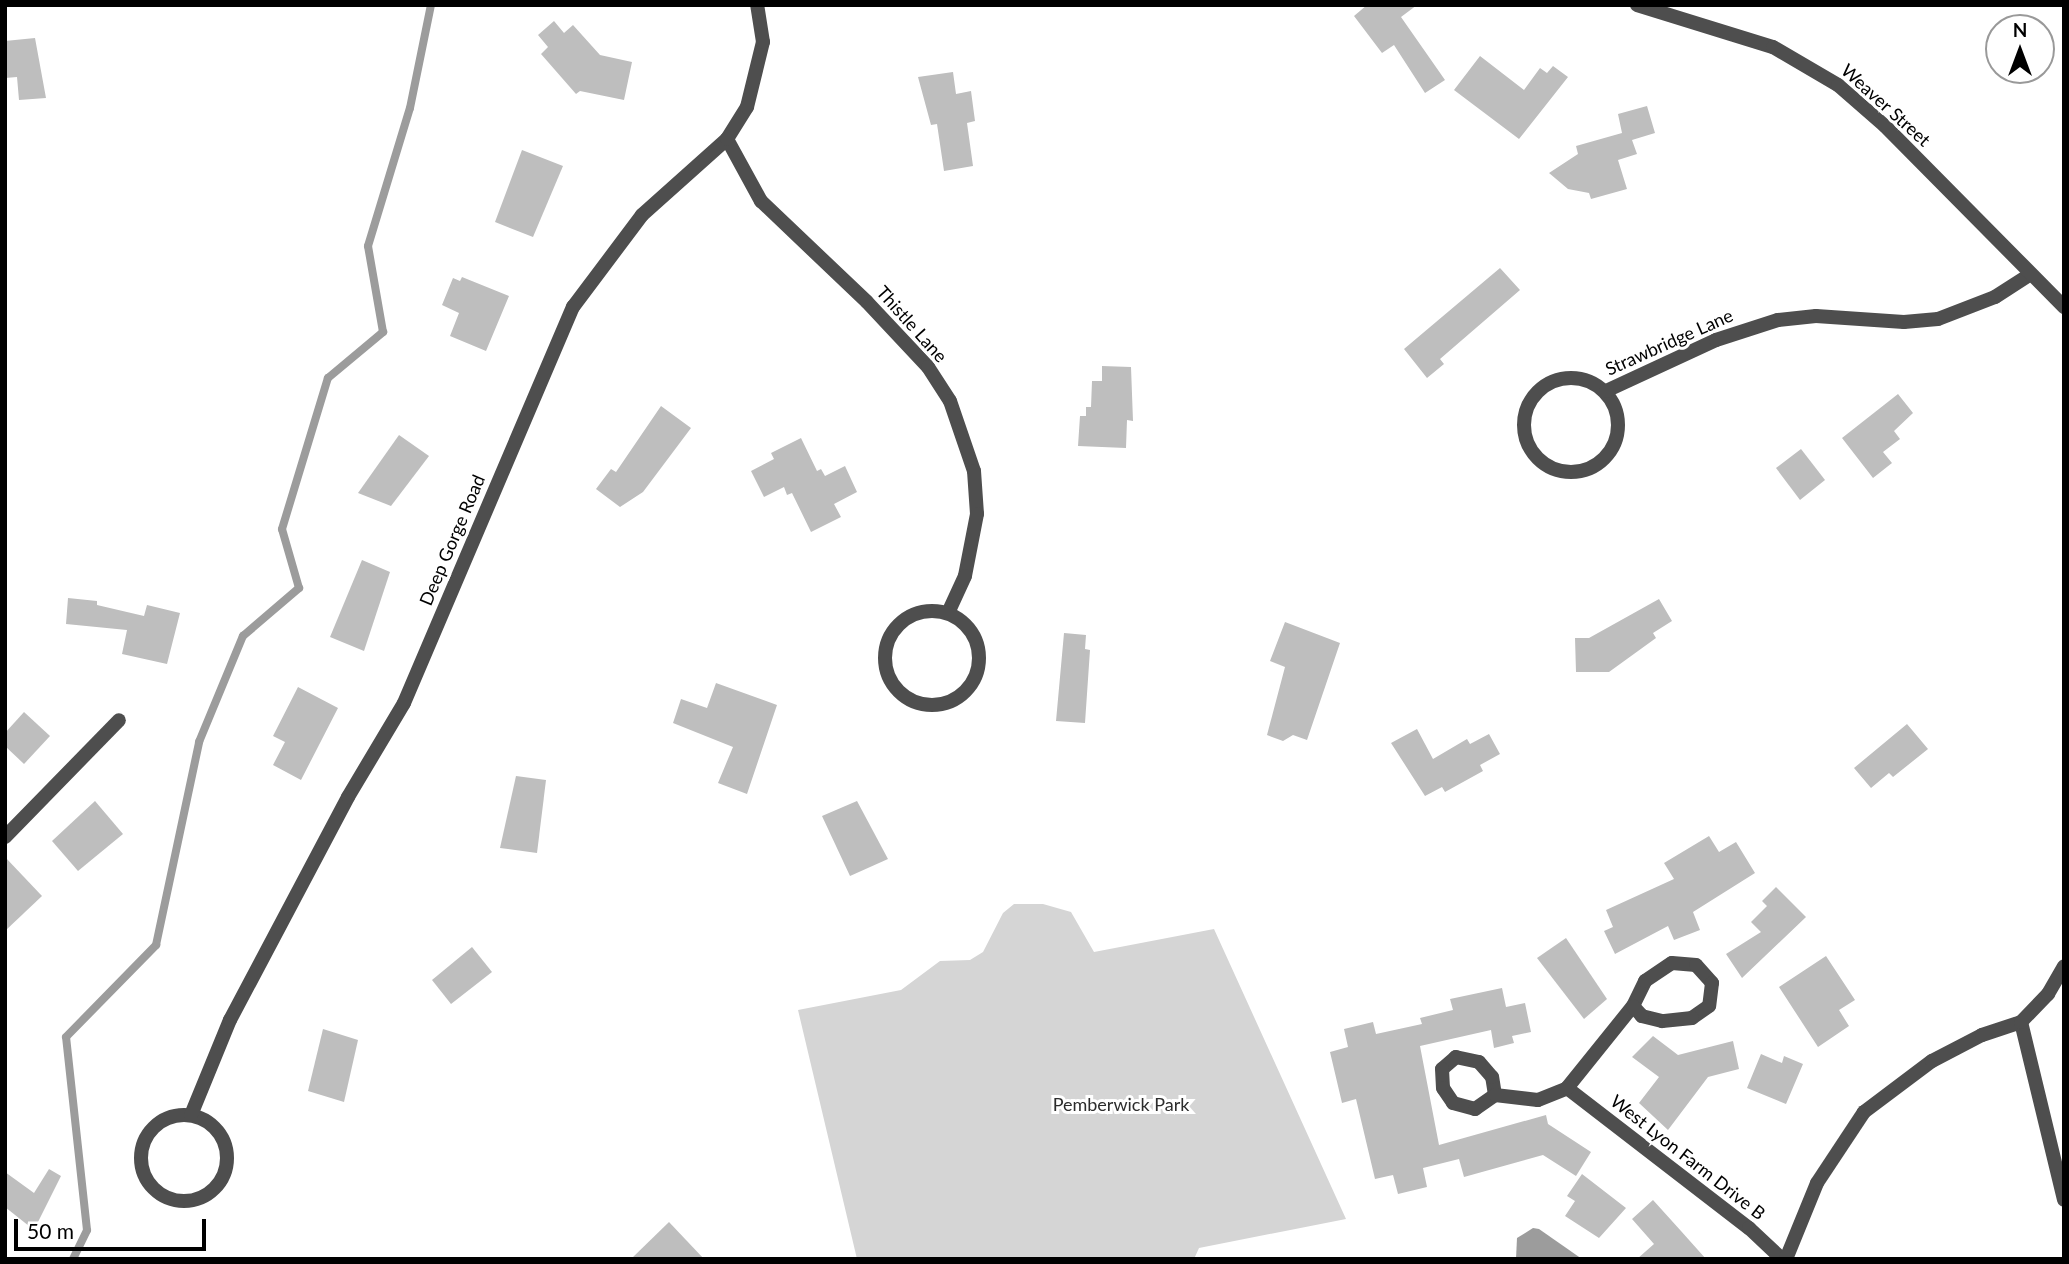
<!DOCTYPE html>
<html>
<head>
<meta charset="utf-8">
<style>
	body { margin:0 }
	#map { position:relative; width:2069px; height:1264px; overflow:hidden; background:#fff; font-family:Lato,sans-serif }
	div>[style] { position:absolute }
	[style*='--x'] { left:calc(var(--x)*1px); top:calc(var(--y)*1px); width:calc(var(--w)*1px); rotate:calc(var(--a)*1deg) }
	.green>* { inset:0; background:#d5d5d5 }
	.water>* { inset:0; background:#9c9c9c }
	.stream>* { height:8px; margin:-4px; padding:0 4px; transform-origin:4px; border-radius:4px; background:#9c9c9c }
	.building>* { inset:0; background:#bebebe }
	.minor>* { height:14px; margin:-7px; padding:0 7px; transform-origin:7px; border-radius:7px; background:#4e4e4e }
	.minor>.ring { margin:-7px; padding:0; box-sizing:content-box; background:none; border:14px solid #4e4e4e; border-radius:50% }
	.tertiary>* { height:14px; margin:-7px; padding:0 7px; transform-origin:7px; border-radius:7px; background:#4e4e4e }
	span { translate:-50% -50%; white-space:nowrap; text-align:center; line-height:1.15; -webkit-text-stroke:6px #fff; paint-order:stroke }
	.street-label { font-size:18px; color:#000 }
	.park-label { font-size:18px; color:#2c2c2c }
	.frame { position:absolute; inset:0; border:7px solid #000; pointer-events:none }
	.north { position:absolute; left:1985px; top:14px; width:70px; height:70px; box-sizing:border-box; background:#fff; border:2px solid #999; border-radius:50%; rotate:0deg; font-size:19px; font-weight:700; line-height:28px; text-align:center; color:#000 }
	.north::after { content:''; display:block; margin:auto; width:24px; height:32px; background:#000; clip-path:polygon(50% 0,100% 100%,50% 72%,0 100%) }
	.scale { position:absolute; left:14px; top:1219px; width:192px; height:32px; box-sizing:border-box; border:4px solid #000; border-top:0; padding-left:9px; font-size:21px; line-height:24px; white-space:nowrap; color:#000; -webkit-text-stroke:5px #fff; paint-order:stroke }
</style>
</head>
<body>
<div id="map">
	<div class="green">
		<div style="clip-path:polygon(1014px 904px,1043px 904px,1071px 912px,1094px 952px,1214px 929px,1346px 1219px,1199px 1248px,1194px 1259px,857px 1259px,798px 1010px,901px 990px,940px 961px,970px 960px,983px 952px,1003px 913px)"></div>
	</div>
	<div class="water">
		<div style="clip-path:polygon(1533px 1228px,1539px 1229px,1582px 1259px,1516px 1259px,1517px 1238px)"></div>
	</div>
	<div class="stream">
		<div style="--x:73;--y:1259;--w:32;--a:-64"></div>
		<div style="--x:87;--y:1230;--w:194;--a:-96.2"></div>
		<div style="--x:66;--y:1037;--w:129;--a:-45.6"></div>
		<div style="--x:156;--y:945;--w:208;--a:-78"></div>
		<div style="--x:199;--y:742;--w:115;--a:-67.5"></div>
		<div style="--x:243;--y:636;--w:74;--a:-40.6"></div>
		<div style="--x:299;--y:588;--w:61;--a:-106.1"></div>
		<div style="--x:282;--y:529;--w:158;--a:-73.1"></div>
		<div style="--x:328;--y:378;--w:72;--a:-39.9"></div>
		<div style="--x:383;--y:332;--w:87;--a:-99.9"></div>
		<div style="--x:368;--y:246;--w:144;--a:-73.1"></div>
		<div style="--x:410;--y:108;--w:105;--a:-78.5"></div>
	</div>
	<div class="building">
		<div style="clip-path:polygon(1367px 5px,1417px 5px,1401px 17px,1445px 80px,1425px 93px,1394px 45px,1382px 53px,1354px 16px)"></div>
		<div style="clip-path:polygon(554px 21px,564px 33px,573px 25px,600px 55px,632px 62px,624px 100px,580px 91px,576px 94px,541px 54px,548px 47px,538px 35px)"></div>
		<div style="clip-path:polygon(35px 38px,46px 98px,19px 100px,17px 77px,5px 78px,5px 41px)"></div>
		<div style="clip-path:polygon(1480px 56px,1524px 90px,1540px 68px,1547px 73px,1553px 66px,1568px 77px,1519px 139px,1454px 90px)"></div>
		<div style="clip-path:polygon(953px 72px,956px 94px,971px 91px,975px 121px,967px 123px,973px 166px,944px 171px,937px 124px,931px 125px,918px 77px)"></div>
		<div style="clip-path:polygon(1647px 106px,1655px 133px,1632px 140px,1637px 154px,1618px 160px,1627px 189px,1591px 199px,1589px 193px,1568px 189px,1549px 173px,1578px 154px,1576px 146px,1622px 133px,1618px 114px)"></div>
		<div style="clip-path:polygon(522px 150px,563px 166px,533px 237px,495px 222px)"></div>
		<div style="clip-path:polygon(1500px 268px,1520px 290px,1440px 359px,1444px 364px,1427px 378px,1404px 349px)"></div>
		<div style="clip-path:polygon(462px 277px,509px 296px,486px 351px,450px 336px,459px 313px,442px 305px,453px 278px,460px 281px)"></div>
		<div style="clip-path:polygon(1102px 366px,1131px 367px,1133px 421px,1127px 420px,1126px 448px,1078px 446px,1080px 416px,1086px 416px,1086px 407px,1091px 407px,1092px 381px,1102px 381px)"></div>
		<div style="clip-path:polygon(1898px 394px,1913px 413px,1894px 431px,1900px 439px,1883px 452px,1892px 463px,1873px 478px,1842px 438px)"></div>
		<div style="clip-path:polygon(661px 406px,691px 428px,643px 492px,620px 507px,596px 489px,611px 469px,616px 472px)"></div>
		<div style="clip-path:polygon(399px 435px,429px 456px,391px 506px,358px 493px)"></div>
		<div style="clip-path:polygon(801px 438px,817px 471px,821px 469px,825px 476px,845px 466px,857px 492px,834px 504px,841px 517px,811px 532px,792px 493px,787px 495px,784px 487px,764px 497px,751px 471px,774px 459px,771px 453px)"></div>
		<div style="clip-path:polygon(1801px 449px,1825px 480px,1800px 500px,1776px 468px)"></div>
		<div style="clip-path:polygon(362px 560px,390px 572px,364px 651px,330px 637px)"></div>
		<div style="clip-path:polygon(68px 598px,97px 601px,97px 605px,144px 616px,147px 605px,180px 613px,167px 664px,122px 654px,127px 630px,66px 624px)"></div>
		<div style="clip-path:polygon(1659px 599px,1672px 621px,1653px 633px,1656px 638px,1609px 672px,1576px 672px,1575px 638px,1589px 638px)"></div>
		<div style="clip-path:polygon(1285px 622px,1340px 643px,1307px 740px,1293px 735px,1283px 741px,1267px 735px,1285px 667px,1270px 661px)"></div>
		<div style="clip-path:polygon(1064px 633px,1086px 635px,1085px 649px,1090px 650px,1085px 723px,1056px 721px)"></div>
		<div style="clip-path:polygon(716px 683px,777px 705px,747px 794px,718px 783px,733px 747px,673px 723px,681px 699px,707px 708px)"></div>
		<div style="clip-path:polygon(298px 687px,338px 708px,301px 780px,273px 765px,285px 742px,273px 736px)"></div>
		<div style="clip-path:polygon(24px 712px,50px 736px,24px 764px,5px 746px,5px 733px)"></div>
		<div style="clip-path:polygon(1907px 724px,1928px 749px,1893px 777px,1889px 773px,1871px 788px,1854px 768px)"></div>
		<div style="clip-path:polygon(1417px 729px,1433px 759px,1467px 739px,1470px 744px,1489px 734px,1500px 754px,1480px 765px,1483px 771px,1445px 792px,1442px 787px,1425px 796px,1391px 743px)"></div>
		<div style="clip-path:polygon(516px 776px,546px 780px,537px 853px,500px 848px)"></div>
		<div style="clip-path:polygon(95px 801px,123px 834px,78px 871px,52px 841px)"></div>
		<div style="clip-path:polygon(857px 801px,888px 859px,850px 876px,822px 816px)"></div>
		<div style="clip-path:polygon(1709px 836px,1719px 852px,1736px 842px,1755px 873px,1693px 912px,1700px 930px,1674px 940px,1668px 926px,1615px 954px,1604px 931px,1613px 927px,1606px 910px,1674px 879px,1664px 863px)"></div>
		<div style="clip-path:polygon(5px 857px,42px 896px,5px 931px)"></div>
		<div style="clip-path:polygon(1776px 887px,1806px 917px,1742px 978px,1726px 954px,1761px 932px,1751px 922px,1767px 906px,1762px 901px)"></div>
		<div style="clip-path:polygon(1566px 938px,1607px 999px,1584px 1019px,1537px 958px)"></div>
		<div style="clip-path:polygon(472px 947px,492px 972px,451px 1004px,432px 980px)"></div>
		<div style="clip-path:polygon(1826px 956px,1855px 1000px,1839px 1010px,1849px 1026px,1818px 1047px,1779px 987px)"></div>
		<div style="clip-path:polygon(1502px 988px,1506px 1007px,1525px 1003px,1531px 1032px,1512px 1036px,1514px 1043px,1494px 1048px,1491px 1030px,1420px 1046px,1439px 1145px,1546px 1115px,1548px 1124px,1591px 1152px,1576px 1176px,1543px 1155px,1464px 1177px,1459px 1159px,1423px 1168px,1427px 1187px,1398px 1194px,1393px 1175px,1375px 1179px,1356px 1099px,1342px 1103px,1330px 1052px,1348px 1047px,1344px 1029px,1373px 1022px,1376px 1034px,1422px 1024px,1420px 1018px,1453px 1010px,1450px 999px)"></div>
		<div style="clip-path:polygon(323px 1029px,358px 1040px,344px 1102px,308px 1091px)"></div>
		<div style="clip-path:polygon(1653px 1036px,1678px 1055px,1733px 1041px,1739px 1069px,1708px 1077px,1668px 1130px,1639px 1103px,1659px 1077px,1632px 1057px)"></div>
		<div style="clip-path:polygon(1761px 1054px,1782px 1063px,1784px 1056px,1803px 1064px,1786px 1104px,1747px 1088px)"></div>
		<div style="clip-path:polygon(49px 1169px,61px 1176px,34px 1230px,5px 1207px,5px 1172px,34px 1193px)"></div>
		<div style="clip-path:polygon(1582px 1174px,1626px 1208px,1599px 1238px,1565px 1216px,1575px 1201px,1567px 1196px)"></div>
		<div style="clip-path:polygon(1653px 1200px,1681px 1231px,1706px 1259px,1637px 1259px,1654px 1244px,1632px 1219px)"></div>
		<div style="clip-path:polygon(669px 1222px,704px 1259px,631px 1259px)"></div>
	</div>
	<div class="minor">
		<div style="--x:727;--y:139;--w:71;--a:61.3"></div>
		<div style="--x:761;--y:201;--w:146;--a:43.6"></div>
		<div style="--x:867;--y:302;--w:89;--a:46.8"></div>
		<div style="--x:928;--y:367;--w:40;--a:57.1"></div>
		<div style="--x:950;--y:401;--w:74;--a:71.1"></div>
		<div style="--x:974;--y:471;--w:43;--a:86"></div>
		<div style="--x:977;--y:514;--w:63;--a:101"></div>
		<div style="--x:965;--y:576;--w:41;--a:114.7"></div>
		<div class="ring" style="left:1524px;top:378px;width:80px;height:80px"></div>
		<div style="--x:1606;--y:391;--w:121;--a:-24.9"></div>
		<div style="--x:1716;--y:340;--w:65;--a:-17.9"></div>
		<div style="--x:1778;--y:320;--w:38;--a:-6"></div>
		<div style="--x:1816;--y:316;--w:88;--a:3.9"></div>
		<div style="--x:1904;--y:322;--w:34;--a:-5"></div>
		<div style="--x:1938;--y:319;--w:61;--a:-21.1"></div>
		<div style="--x:1995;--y:297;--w:40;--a:-32.9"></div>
		<div class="ring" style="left:885px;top:611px;width:80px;height:80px"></div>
		<div style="--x:5;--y:837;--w:163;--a:-45.7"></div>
		<div style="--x:2021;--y:1022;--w:183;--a:76.4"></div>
		<div style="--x:1567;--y:1088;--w:230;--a:37.6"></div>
		<div style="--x:1749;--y:1228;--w:45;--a:43.2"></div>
		<div style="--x:1495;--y:1095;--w:18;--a:-99"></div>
		<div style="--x:1492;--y:1077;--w:20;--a:-131"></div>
		<div style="--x:1479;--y:1062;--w:24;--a:-168"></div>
		<div style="--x:1456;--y:1057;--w:18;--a:139"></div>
		<div style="--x:1442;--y:1069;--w:19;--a:87"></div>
		<div style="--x:1443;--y:1088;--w:18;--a:56"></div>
		<div style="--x:1453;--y:1103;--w:23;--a:15"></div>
		<div style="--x:1475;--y:1109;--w:24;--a:-35"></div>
		<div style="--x:1495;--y:1095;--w:43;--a:6.6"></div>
		<div style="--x:1538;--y:1100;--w:31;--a:-22"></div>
		<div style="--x:1567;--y:1088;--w:105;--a:-51.2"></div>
		<div style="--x:1633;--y:1006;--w:28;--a:-64"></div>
		<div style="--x:1645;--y:981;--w:32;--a:-34"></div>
		<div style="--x:1672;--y:963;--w:24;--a:5"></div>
		<div style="--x:1696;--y:965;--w:24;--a:48"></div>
		<div style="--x:1712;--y:983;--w:23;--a:97"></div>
		<div style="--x:1709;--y:1006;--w:21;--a:145"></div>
		<div style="--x:1692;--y:1018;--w:30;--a:174"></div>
		<div style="--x:1662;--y:1021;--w:21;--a:-166"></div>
		<div style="--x:1642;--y:1016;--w:13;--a:-132"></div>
		<div class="ring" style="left:141px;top:1115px;width:72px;height:72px"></div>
		<div style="--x:191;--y:1115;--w:103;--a:-67.7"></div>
		<div style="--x:230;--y:1020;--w:252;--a:-62.1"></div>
		<div style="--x:348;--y:797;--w:109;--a:-59.2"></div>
		<div style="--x:404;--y:703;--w:431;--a:-66.9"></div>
		<div style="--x:573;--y:307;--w:115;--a:-53.1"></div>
		<div style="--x:642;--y:215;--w:114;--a:-41.8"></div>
		<div style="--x:727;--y:139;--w:38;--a:-58"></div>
		<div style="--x:747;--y:107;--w:67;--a:-76.2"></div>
		<div style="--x:763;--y:42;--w:37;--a:-99"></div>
		<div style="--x:1786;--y:1259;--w:82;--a:-67.8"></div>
		<div style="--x:1817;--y:1183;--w:85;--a:-56.5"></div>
		<div style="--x:1864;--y:1112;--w:85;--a:-36.9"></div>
		<div style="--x:1932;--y:1061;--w:56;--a:-27.5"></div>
		<div style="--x:1982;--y:1035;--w:41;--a:-18.4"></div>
		<div style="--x:2021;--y:1022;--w:39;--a:-46"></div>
		<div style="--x:2048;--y:994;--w:32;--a:-60"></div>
	</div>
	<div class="tertiary">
		<div style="--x:1637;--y:5;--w:142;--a:17.2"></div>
		<div style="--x:1773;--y:47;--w:75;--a:30.3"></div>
		<div style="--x:1838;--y:85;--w:62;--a:41.1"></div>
		<div style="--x:1885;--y:126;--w:255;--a:45.3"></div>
	</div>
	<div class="street-label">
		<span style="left:1886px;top:105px;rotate:42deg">Weaver Street</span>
		<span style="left:912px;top:324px;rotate:48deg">Thistle Lane</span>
		<span style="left:1669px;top:342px;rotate:-24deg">Strawbridge Lane</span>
		<span style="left:452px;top:540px;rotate:-67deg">Deep Gorge Road</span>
		<span style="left:1688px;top:1157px;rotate:38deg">West Lyon Farm Drive B</span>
	</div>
	<div class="park-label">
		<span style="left:1121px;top:1104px">Pemberwick Park</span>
	</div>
	<div class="frame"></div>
	<div class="north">N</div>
	<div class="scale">50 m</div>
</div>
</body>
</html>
